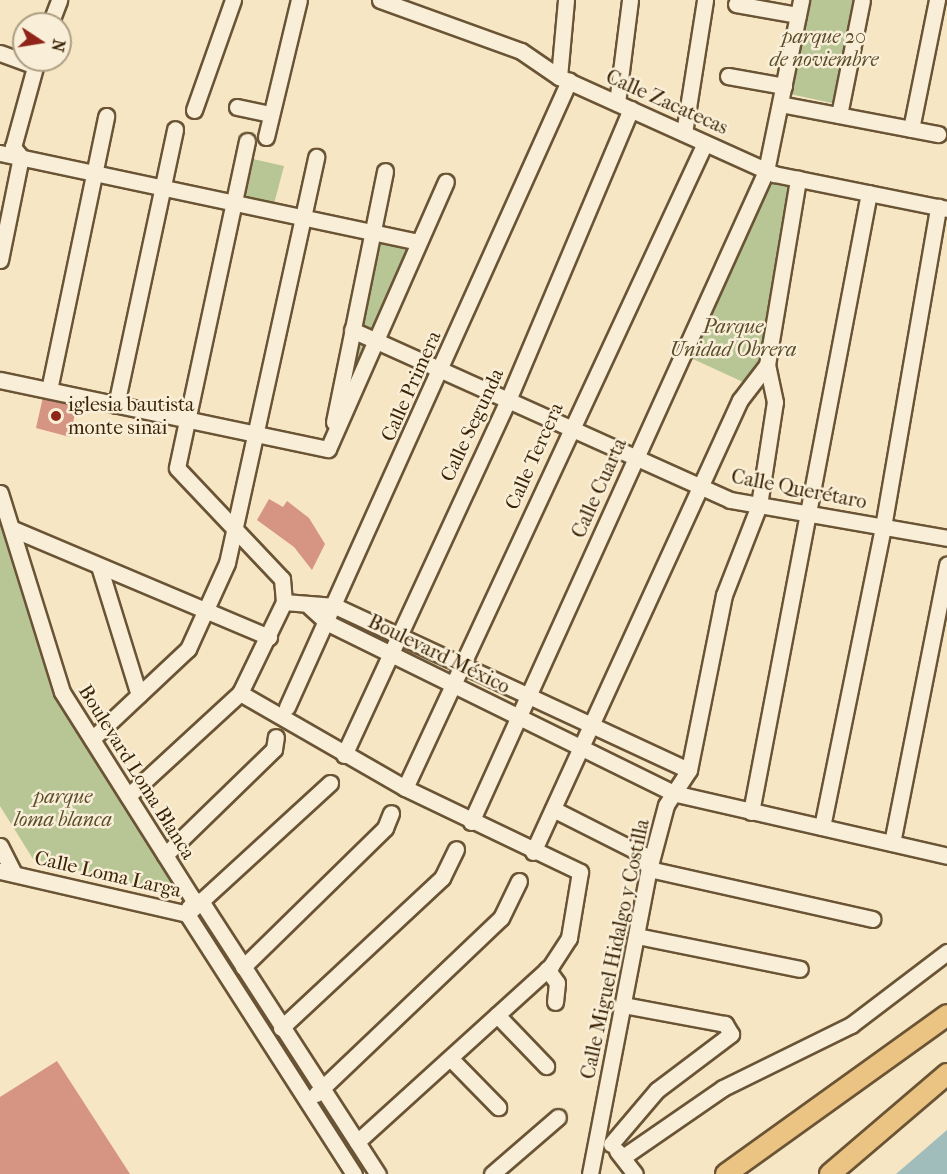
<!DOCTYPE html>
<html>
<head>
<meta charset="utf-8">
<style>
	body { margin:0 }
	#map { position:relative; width:947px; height:1174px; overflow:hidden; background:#f6e6c3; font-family:"IM FELL French Canon",serif }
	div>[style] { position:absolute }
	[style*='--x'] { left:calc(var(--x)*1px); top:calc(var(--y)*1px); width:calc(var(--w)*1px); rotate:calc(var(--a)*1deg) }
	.green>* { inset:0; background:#b8c696 }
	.water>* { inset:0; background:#a0bdbc }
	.building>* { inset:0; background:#d69482 }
	.roads { filter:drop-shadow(2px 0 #6a5435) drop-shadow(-2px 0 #6a5435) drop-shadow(0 2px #6a5435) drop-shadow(0 -2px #6a5435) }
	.minor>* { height:15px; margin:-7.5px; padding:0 7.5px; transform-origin:7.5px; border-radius:7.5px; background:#f9efd8 }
	.major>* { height:20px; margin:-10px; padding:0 10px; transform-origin:10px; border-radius:10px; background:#ebc382 }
	.dots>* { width:16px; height:16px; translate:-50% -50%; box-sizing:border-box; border:3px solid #f9efd8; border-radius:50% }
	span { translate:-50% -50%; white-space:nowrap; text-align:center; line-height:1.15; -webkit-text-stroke:5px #f9efd8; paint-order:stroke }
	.park-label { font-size:20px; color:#5b4c2a; font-style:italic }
	.street-label { font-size:20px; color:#3c2406 }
	.poi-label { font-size:20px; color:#3c2406 }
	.left { translate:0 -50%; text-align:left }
	.north { position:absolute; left:12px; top:12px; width:60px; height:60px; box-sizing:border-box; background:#f9efd8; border:2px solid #ad9e84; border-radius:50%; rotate:102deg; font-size:16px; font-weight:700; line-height:24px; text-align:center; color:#3c2406 }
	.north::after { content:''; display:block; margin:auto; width:21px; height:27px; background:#8f2418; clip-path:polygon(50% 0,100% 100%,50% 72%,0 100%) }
</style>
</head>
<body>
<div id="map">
	<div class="green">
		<div style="clip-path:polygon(809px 0,857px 0,836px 104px,790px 94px)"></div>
		<div style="clip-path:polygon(249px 158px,284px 166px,274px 204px,241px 197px)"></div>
		<div style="clip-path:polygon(768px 179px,794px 186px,762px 364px,743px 382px,693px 359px)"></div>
		<div style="clip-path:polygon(381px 239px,413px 246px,347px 400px)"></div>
		<div style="clip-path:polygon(0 509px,56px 696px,184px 897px,33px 859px,0 806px)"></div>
	</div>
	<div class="water">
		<div style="clip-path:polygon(947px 1130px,947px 1174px,896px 1174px)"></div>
	</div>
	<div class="building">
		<div style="clip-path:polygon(43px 397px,77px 404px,70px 437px,36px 428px)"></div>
		<div style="clip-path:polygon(269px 499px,283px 507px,287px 501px,309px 518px,325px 544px,312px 570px,294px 547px,257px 520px)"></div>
		<div style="clip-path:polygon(57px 1061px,130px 1174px,0 1174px,0 1097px)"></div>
	</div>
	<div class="roads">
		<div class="minor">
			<div style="--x:380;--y:0;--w:150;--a:19.9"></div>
			<div style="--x:521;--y:51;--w:46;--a:34.4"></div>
			<div style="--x:559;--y:77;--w:236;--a:24.3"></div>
			<div style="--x:774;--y:174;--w:177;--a:11.4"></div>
			<div style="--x:736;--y:4;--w:63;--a:10.1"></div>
			<div style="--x:50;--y:24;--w:26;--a:-69"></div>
			<div style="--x:0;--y:53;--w:37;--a:20"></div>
			<div style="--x:728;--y:76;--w:57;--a:10.1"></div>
			<div style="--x:559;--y:77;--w:77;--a:-84.8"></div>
			<div style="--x:617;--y:103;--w:104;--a:-82.8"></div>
			<div style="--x:780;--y:104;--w:161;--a:10.8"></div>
			<div style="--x:237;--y:107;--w:35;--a:12"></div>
			<div style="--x:194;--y:110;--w:117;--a:-70.5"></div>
			<div style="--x:839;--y:115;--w:117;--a:-78.7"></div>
			<div style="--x:911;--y:129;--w:132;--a:-78.6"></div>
			<div style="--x:684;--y:133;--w:135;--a:-81"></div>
			<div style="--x:266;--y:137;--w:141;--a:-76.5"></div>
			<div style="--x:247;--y:141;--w:334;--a:102.1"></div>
			<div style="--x:177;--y:468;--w:153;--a:46.6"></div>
			<div style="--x:282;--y:579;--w:23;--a:85"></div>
			<div style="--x:284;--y:602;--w:51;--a:4.5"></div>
			<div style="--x:335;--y:606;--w:390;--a:24.9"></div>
			<div style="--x:0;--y:153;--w:428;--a:12"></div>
			<div style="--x:0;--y:260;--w:105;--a:-78.5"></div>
			<div style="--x:21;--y:157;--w:13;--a:-129"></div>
			<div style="--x:13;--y:147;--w:90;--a:-74.6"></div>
			<div style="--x:352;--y:330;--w:414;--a:24.2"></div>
			<div style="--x:730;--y:500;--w:220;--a:9.9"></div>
			<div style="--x:0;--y:380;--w:335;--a:11.9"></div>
			<div style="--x:49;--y:390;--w:280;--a:-78.2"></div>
			<div style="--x:116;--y:405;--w:282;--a:-77.9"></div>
			<div style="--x:334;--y:422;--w:256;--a:-78.5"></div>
			<div style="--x:328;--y:449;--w:292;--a:-66.2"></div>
			<div style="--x:0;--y:493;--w:208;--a:72.7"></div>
			<div style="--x:62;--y:692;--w:244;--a:57.7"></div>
			<div style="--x:192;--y:898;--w:13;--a:29"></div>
			<div style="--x:203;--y:904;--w:322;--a:57.1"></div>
			<div style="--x:13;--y:529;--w:278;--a:22.9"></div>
			<div style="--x:99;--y:566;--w:135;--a:72.8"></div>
			<div style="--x:310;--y:607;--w:24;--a:42"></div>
			<div style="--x:328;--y:623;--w:385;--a:26.2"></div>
			<div style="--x:673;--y:793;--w:281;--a:12.9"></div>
			<div style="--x:240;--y:693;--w:190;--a:29.9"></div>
			<div style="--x:405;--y:788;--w:194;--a:25.6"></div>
			<div style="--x:580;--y:872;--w:67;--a:99.5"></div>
			<div style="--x:569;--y:938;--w:33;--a:123"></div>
			<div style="--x:551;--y:966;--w:262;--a:137.8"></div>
			<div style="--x:287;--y:707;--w:687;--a:-65.75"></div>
			<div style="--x:92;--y:739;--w:132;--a:-43.2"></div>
			<div style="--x:188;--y:649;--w:94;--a:-65.6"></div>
			<div style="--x:227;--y:563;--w:416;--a:-77.6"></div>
			<div style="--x:344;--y:755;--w:391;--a:-65.2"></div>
			<div style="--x:508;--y:400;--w:316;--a:-67.1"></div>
			<div style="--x:405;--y:788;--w:711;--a:-65.06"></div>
			<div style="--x:128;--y:796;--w:152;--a:-42.6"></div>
			<div style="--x:240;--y:693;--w:101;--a:-64.2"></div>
			<div style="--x:553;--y:809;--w:100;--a:26.8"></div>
			<div style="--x:642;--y:854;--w:17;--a:65"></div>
			<div style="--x:649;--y:869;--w:229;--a:12.6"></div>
			<div style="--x:751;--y:812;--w:630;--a:-79.21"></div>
			<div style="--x:471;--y:822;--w:715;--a:-65.62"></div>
			<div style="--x:766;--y:171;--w:175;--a:-78.4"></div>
			<div style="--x:822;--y:827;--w:306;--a:-78.5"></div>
			<div style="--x:883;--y:527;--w:325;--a:-80.2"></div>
			<div style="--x:892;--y:843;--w:284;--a:-78.8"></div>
			<div style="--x:0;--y:846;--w:31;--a:63"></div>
			<div style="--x:533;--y:852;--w:497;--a:-65.4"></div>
			<div style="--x:740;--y:400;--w:44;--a:-52.4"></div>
			<div style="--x:165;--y:855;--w:152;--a:-44.2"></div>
			<div style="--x:274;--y:749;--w:12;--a:-81"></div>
			<div style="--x:0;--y:871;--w:192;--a:12.9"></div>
			<div style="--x:187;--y:914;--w:194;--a:-42.5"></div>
			<div style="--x:189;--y:907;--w:7;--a:106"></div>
			<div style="--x:187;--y:914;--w:309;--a:57.3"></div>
			<div style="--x:637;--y:936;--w:166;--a:11.4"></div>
			<div style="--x:243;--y:967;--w:199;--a:-44.4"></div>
			<div style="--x:385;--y:828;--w:16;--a:-68"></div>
			<div style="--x:547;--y:969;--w:17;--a:54"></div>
			<div style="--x:557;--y:983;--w:19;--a:96"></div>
			<div style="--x:497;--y:1015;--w:71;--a:46.1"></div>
			<div style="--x:281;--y:1028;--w:220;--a:-43"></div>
			<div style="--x:442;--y:878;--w:32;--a:-64"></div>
			<div style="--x:450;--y:1058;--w:69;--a:45.6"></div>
			<div style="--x:316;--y:1094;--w:255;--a:-43.6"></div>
			<div style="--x:501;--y:918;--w:41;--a:-64.1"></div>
			<div style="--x:611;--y:1144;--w:71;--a:-49.6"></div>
			<div style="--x:657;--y:1090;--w:93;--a:-37.1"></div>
			<div style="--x:731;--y:1034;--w:12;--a:-121"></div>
			<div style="--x:725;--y:1024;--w:104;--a:-169.4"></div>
			<div style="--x:617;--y:1151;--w:29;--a:52"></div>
			<div style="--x:623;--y:1157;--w:121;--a:-34.6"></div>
			<div style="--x:723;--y:1088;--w:143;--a:-26.2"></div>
			<div style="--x:851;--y:1025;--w:121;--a:-37.2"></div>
			<div style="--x:492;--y:1174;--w:87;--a:-40.8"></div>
			<div style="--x:590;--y:1174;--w:311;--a:-79.1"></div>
			<div style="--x:649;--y:869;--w:66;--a:-75.1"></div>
			<div style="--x:666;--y:805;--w:42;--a:-56.7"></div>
			<div style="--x:689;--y:770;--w:178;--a:-78.7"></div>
			<div style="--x:724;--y:595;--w:97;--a:-68.7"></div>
			<div style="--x:759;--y:505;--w:104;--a:-81.2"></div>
			<div style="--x:775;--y:402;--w:38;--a:-102"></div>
			<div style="--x:767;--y:365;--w:189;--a:-80.5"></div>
		</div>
		<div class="major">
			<div style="--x:726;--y:1174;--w:272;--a:-35.7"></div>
			<div style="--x:830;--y:1174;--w:154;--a:-40.5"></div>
		</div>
	</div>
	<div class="dots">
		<div style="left:56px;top:416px;background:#8f2418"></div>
	</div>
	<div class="park-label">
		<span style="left:824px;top:48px">parque 20<br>de noviembre</span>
		<span style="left:733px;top:338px">Parque<br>Unidad Obrera</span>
		<span style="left:63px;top:808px">parque<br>loma blanca</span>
	</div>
	<div class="street-label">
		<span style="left:667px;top:102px;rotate:24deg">Calle Zacatecas</span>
		<span style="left:411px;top:386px;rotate:-66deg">Calle Primera</span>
		<span style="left:472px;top:425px;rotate:-65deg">Calle Segunda</span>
		<span style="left:534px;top:456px;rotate:-66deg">Calle Tercera</span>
		<span style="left:599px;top:488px;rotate:-66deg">Calle Cuarta</span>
		<span style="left:799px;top:489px;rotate:11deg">Calle Querétaro</span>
		<span style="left:439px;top:654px;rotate:26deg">Boulevard México</span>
		<span style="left:137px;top:772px;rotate:58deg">Boulevard Loma Blanca</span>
		<span style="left:108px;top:874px;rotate:13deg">Calle Loma Larga</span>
		<span style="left:615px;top:949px;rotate:-78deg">Calle Miguel Hidalgo y Costilla</span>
	</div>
	<div class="poi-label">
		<span class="left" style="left:68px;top:416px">iglesia bautista<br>monte sinai</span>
	</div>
	<div class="north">N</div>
</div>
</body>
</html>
